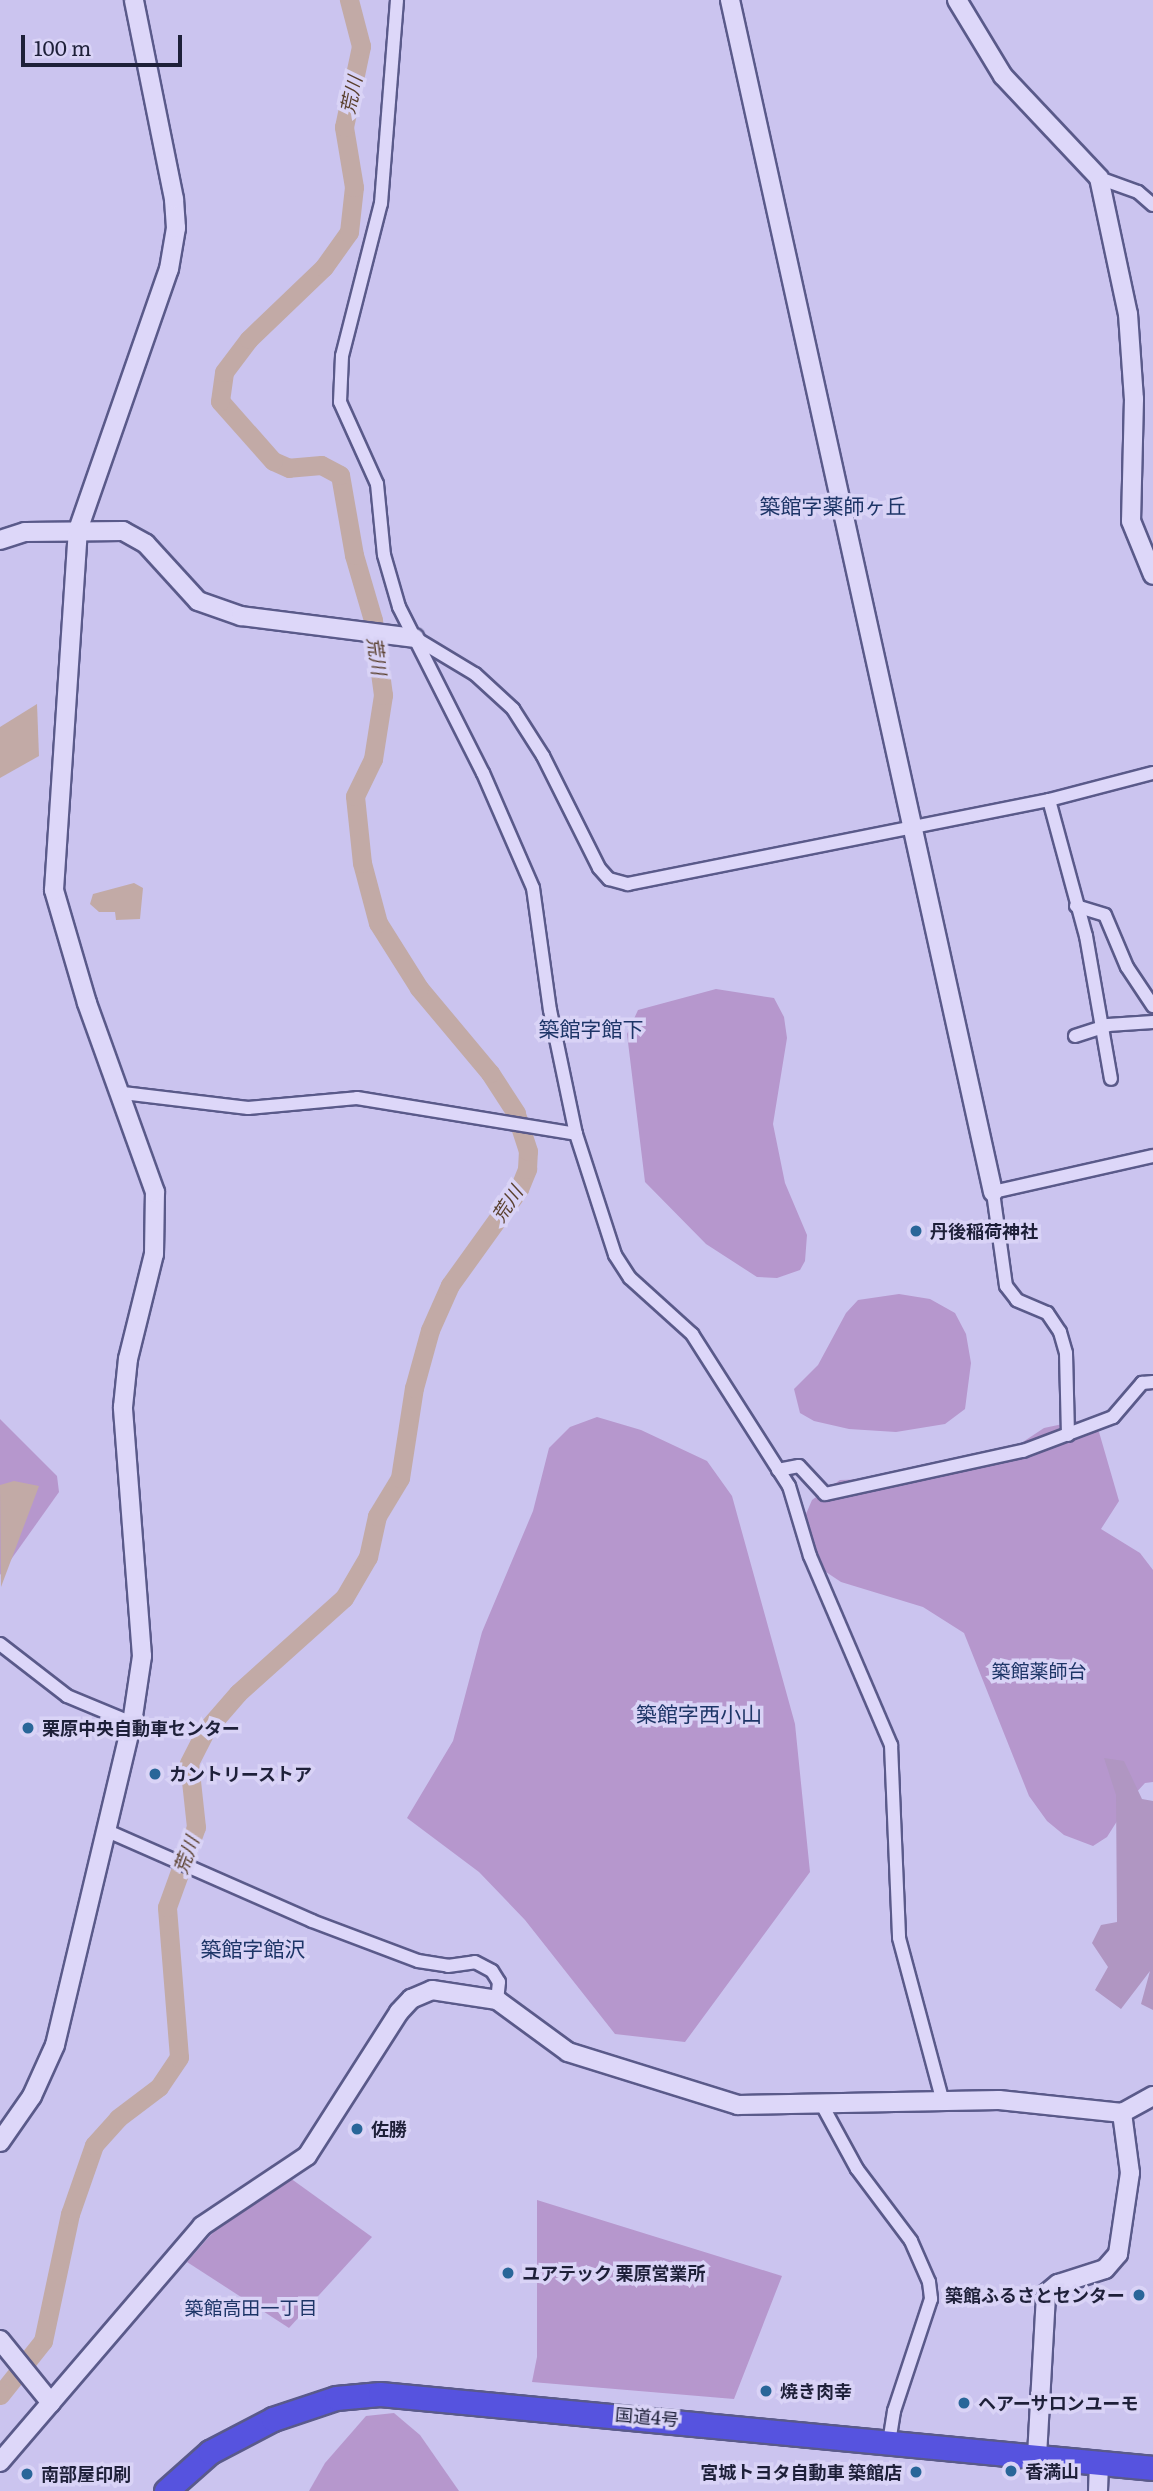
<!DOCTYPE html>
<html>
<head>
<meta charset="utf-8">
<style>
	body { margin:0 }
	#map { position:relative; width:1153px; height:2491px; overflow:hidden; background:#cbc4ef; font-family:Literata,"Noto Sans JP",serif }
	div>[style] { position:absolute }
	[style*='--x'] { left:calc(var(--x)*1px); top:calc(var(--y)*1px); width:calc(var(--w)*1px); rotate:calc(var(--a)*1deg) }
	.green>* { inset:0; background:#b697cd }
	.cemetery>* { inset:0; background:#b096c2 }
	.water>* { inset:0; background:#c2aaa6 }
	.river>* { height:19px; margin:-9.5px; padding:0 9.5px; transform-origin:9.5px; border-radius:9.5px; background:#c2aaa6 }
	.roads { filter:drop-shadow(2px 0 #5a5a8a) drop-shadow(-2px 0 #5a5a8a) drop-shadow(0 2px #5a5a8a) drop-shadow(0 -2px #5a5a8a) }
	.street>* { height:12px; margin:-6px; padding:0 6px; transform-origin:6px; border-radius:6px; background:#ddd7f9 }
	.secondary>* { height:18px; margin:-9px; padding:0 9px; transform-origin:9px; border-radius:9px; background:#ddd7f9 }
	.highway>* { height:23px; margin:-11.5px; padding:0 11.5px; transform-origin:11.5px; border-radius:11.5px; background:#5653df }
	.dots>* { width:19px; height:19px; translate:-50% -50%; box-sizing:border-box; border:4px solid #d9d3f6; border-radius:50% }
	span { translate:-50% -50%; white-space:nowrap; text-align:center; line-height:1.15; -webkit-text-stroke:7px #d9d3f6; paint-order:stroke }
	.poi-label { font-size:18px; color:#1e2039; font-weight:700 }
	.left { translate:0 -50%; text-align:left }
	.right { translate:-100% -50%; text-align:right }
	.street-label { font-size:18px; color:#1e2039 }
	.water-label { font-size:19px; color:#593f2d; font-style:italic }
	.neighbourhood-label { font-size:19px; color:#1d3567 }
	.quarter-label { font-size:21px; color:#1d3567 }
	.scale { position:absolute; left:21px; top:35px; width:161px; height:32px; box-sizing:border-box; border:4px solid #1e2039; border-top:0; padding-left:9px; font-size:21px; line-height:24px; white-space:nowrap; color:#1e2039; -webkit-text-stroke:5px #d9d3f6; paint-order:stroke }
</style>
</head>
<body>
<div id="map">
	<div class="green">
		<div style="clip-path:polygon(716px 989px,774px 998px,784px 1017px,787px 1038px,773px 1124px,785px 1183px,807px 1235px,805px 1261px,800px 1270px,777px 1278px,757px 1277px,706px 1244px,645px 1182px,627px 1034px,638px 1010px)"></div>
		<div style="clip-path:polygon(899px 1294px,930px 1299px,955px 1313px,966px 1334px,971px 1363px,965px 1409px,945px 1424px,896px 1432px,849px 1429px,814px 1421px,800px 1413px,794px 1389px,818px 1365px,846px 1313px,858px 1300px)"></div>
		<div style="clip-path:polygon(597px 1417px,641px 1430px,707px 1461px,732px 1496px,795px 1724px,810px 1872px,685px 2042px,615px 2034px,525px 1920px,479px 1872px,407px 1818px,453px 1741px,482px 1632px,533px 1511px,549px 1448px,570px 1427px)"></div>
		<div style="clip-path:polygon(0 1419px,57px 1476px,59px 1492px,0 1575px)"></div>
		<div style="clip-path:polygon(1077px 1421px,1099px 1432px,1119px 1501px,1101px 1529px,1140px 1553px,1153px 1570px,1153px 1782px,1145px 1783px,1133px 1796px,1107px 1837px,1093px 1846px,1064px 1835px,1047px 1821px,1029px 1796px,964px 1633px,923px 1607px,841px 1582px,811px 1562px,803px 1521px,812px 1500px,840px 1480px,928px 1477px,988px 1465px,1044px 1428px)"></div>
		<div style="clip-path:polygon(272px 2165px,372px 2237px,289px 2328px,187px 2262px)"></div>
		<div style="clip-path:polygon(537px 2200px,782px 2276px,734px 2399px,532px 2382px,537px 2357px)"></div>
		<div style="clip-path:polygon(394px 2413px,420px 2435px,459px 2491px,309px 2491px,325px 2463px,366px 2416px)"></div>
	</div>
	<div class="cemetery">
		<div style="clip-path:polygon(1104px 1758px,1124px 1761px,1142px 1799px,1153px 1801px,1153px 2010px,1141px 2004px,1150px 1971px,1121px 2009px,1095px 1990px,1108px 1967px,1092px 1943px,1101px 1925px,1117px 1922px,1116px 1795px)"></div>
	</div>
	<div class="water">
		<div style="clip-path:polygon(37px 704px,39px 756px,0 778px,0 727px)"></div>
		<div style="clip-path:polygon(134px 883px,143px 888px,140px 919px,116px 920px,115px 912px,99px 912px,90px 904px,93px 894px)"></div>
		<div style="clip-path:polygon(14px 1481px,39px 1486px,1px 1587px,0 1485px)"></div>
	</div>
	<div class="river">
		<div style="--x:0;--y:2395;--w:69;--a:-51.5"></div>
		<div style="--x:43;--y:2341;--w:130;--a:-78"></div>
		<div style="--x:70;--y:2214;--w:73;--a:-70.8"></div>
		<div style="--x:94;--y:2145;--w:36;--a:-48"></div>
		<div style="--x:118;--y:2118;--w:51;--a:-37.1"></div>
		<div style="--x:159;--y:2087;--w:36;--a:-56"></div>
		<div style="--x:179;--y:2057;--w:150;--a:-94.6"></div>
		<div style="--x:167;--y:1907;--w:85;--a:-70.1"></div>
		<div style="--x:196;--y:1827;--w:64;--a:-96.2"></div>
		<div style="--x:189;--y:1763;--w:37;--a:-63"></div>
		<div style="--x:206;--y:1730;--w:49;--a:-49.1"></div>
		<div style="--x:238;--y:1693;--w:142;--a:-41.9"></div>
		<div style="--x:344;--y:1598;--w:48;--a:-59.7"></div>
		<div style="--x:368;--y:1557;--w:42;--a:-77.6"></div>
		<div style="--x:377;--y:1516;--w:44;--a:-58.8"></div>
		<div style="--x:400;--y:1478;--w:91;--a:-81.2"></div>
		<div style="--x:414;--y:1388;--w:60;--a:-74.6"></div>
		<div style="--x:430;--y:1330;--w:49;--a:-66"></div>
		<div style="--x:450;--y:1285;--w:118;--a:-54.3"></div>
		<div style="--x:519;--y:1189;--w:22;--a:-68"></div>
		<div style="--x:527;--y:1169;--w:18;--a:-87"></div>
		<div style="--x:528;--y:1151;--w:40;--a:-108"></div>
		<div style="--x:516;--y:1113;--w:48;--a:-123"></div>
		<div style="--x:490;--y:1073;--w:111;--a:-129.9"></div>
		<div style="--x:419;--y:988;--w:77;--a:-122.2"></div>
		<div style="--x:378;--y:923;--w:62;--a:-104.9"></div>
		<div style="--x:362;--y:863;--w:67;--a:-96"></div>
		<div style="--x:355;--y:796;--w:41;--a:-64.1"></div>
		<div style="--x:373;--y:759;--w:65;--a:-81.1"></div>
		<div style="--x:383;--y:695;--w:76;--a:-97.6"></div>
		<div style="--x:373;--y:620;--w:68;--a:-106.3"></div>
		<div style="--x:354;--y:555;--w:81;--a:-99.9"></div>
		<div style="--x:340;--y:475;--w:21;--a:-152"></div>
		<div style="--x:321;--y:465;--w:32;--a:175"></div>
		<div style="--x:289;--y:468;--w:17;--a:-156"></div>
		<div style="--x:273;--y:461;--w:80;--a:-131.5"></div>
		<div style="--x:220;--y:401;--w:29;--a:-82"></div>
		<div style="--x:224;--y:372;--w:41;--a:-52.9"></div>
		<div style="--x:249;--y:339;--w:104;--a:-43.8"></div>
		<div style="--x:324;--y:267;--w:43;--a:-54.5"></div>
		<div style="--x:349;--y:232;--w:45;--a:-83.7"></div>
		<div style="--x:354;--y:187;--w:61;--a:-99.5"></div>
		<div style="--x:344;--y:127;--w:83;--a:-78.1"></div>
		<div style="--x:361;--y:46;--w:48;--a:-104.6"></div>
	</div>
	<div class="roads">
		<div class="street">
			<div style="--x:397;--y:0;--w:204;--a:94.5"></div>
			<div style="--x:381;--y:203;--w:158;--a:104.3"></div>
			<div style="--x:342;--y:356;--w:46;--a:92.5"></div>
			<div style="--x:340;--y:402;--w:90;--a:65.7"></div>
			<div style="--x:377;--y:484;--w:71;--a:84.4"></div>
			<div style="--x:384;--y:555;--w:54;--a:73.9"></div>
			<div style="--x:399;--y:607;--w:186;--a:63.2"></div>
			<div style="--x:483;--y:773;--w:125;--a:66.5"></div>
			<div style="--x:533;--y:888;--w:123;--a:82.1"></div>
			<div style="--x:550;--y:1010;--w:127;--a:78.2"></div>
			<div style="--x:576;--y:1134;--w:127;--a:72.1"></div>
			<div style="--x:615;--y:1255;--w:27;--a:57"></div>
			<div style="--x:630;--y:1278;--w:84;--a:42.1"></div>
			<div style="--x:692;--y:1334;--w:180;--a:57.5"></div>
			<div style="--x:789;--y:1486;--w:73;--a:73.3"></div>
			<div style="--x:810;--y:1556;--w:206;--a:66.8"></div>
			<div style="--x:891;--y:1745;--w:193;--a:87.6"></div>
			<div style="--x:899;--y:1938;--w:167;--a:75"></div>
			<div style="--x:1099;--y:178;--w:41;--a:19.7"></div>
			<div style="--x:1138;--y:192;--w:20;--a:41"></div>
			<div style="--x:415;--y:638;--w:70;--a:31"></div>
			<div style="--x:475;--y:674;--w:52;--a:42.6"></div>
			<div style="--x:513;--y:709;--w:56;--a:57.4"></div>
			<div style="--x:543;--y:756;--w:125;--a:63.4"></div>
			<div style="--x:599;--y:868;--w:15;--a:48"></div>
			<div style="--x:609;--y:879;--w:20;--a:15"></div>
			<div style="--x:628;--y:884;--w:429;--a:-11.3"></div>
			<div style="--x:1049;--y:800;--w:107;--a:-14.6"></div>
			<div style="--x:1049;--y:800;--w:141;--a:74.8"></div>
			<div style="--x:1086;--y:936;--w:145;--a:80.1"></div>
			<div style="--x:1076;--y:906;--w:30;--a:17"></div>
			<div style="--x:1105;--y:915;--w:56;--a:67.1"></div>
			<div style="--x:1127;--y:967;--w:47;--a:56.3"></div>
			<div style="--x:1075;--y:1036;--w:35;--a:-18"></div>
			<div style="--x:1108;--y:1025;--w:45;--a:-3.8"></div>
			<div style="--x:123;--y:1093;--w:126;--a:6.8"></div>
			<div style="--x:248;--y:1108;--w:109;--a:-5.2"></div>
			<div style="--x:357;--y:1098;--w:222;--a:9.3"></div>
			<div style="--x:1068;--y:1435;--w:82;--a:-91.4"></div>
			<div style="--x:1066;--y:1353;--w:22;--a:-106"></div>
			<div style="--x:1060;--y:1332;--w:23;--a:-124"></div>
			<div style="--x:1047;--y:1313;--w:33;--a:-157"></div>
			<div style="--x:1017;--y:1300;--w:18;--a:-128"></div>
			<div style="--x:1006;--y:1286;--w:95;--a:-97.9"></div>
			<div style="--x:993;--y:1192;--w:164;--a:-12.7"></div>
			<div style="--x:778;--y:1470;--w:21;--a:-11"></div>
			<div style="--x:799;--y:1466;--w:38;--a:47"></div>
			<div style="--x:825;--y:1494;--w:203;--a:-12.3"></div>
			<div style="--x:1023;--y:1451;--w:96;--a:-20.7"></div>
			<div style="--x:1113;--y:1417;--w:45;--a:-49.5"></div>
			<div style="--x:1142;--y:1383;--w:11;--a:-5"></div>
			<div style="--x:0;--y:1644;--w:85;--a:37.8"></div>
			<div style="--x:67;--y:1696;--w:70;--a:22.6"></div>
			<div style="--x:105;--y:1830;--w:226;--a:23.7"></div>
			<div style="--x:312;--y:1921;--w:113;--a:20.7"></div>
			<div style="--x:418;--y:1961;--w:30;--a:9"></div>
			<div style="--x:448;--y:1966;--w:27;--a:-8"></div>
			<div style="--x:475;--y:1962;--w:19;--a:28"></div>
			<div style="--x:492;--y:1971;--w:13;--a:58"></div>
			<div style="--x:499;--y:1982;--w:18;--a:96"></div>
			<div style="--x:821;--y:2103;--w:75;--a:61.4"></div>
			<div style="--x:857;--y:2169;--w:90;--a:53.1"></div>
			<div style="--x:911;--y:2241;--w:45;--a:66.3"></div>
			<div style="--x:929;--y:2282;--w:17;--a:83"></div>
			<div style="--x:931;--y:2299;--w:118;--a:108.3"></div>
			<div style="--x:894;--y:2411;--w:32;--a:99"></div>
		</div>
		<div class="secondary">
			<div style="--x:730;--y:0;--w:1221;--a:77.56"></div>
			<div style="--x:957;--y:0;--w:89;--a:58.8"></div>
			<div style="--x:1003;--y:76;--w:140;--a:46.7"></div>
			<div style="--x:1099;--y:178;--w:139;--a:78"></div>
			<div style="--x:1128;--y:314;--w:85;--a:86"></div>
			<div style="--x:1134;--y:399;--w:122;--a:91.4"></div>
			<div style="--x:1131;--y:521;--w:58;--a:67.8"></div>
			<div style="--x:0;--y:540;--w:26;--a:-18"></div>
			<div style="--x:25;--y:532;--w:98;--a:-0.6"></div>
			<div style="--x:123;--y:531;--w:26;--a:29"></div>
			<div style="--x:146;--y:544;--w:77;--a:47.6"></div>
			<div style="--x:198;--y:601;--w:46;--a:19.2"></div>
			<div style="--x:241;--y:616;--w:175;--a:7.2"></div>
			<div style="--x:0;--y:2142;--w:56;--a:-55.2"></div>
			<div style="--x:32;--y:2096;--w:56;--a:-65.7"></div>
			<div style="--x:55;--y:2045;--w:331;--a:-76.6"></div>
			<div style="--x:132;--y:1723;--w:68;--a:-81.5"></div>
			<div style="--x:142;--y:1656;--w:250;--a:-94.4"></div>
			<div style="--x:123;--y:1407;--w:48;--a:-84.1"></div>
			<div style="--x:128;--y:1359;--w:108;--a:-76.1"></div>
			<div style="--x:154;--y:1254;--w:62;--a:-89.1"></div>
			<div style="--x:155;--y:1192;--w:201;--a:-109.8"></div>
			<div style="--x:87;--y:1003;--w:118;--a:-106.3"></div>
			<div style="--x:54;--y:890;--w:361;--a:-86.2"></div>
			<div style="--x:78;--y:530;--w:276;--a:-70.8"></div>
			<div style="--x:169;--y:269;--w:42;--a:-80.3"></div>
			<div style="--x:176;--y:228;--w:29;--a:-94"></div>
			<div style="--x:174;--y:199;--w:203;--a:-101.4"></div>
			<div style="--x:0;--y:2340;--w:81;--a:51"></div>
			<div style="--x:1037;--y:2456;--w:162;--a:-86.8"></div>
			<div style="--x:1046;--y:2294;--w:16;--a:-40"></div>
			<div style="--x:1058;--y:2284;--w:49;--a:-17.7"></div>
			<div style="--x:1105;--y:2269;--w:20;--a:-49"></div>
			<div style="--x:1118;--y:2254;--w:82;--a:-81.6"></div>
			<div style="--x:1130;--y:2173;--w:61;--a:-97.6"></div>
			<div style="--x:1122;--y:2113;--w:35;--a:-29"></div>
			<div style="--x:0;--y:2462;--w:311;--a:-49.4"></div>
			<div style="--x:202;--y:2226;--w:126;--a:-33.7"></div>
			<div style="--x:307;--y:2156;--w:171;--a:-57.4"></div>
			<div style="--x:399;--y:2012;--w:18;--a:-47"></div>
			<div style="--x:411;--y:1999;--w:23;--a:-23"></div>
			<div style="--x:432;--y:1990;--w:66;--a:8.7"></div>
			<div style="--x:497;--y:2000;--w:88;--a:36.2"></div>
			<div style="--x:568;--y:2052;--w:178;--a:17.3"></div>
			<div style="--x:738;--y:2105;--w:261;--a:-1.1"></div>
			<div style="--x:999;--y:2100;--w:124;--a:6"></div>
			<div style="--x:1098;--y:2491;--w:29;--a:-88"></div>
		</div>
		<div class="highway">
			<div style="--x:166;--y:2491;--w:59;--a:-41.6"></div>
			<div style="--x:210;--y:2452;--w:71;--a:-27.6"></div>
			<div style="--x:273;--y:2419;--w:66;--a:-18.4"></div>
			<div style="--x:336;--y:2398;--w:44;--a:-5.2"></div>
			<div style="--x:380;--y:2394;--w:777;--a:5.47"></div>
		</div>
	</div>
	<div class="dots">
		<div style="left:916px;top:1231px;background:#296699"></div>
		<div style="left:28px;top:1728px;background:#296699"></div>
		<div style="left:155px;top:1774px;background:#296699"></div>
		<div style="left:357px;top:2129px;background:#296699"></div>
		<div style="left:508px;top:2273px;background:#296699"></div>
		<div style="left:1139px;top:2295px;background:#296699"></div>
		<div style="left:766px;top:2391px;background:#296699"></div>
		<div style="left:964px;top:2403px;background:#296699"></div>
		<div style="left:1011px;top:2471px;background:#296699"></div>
		<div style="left:916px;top:2472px;background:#296699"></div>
		<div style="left:27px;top:2474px;background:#296699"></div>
	</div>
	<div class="poi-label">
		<span class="left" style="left:930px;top:1231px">丹後稲荷神社</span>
		<span class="left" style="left:42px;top:1728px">栗原中央自動車センター</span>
		<span class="left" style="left:169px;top:1774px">カントリーストア</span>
		<span class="left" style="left:371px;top:2129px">佐勝</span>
		<span class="left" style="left:522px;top:2273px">ユアテック 栗原営業所</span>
		<span class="right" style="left:1125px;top:2295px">築館ふるさとセンター</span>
		<span class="left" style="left:780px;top:2391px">焼き肉幸</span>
		<span class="left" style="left:978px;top:2403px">ヘアーサロンユーモ</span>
		<span class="left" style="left:1025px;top:2471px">香満山</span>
		<span class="right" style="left:902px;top:2472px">宮城トヨタ自動車 築館店</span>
		<span class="left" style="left:41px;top:2474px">南部屋印刷</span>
	</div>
	<div class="street-label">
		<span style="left:647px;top:2417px;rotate:5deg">国道4号</span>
	</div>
	<div class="water-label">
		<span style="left:351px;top:95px;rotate:-78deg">荒川</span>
		<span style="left:377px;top:656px;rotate:82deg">荒川</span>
		<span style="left:507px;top:1204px;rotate:-57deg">荒川</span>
		<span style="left:186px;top:1855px;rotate:-70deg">荒川</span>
	</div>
	<div class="neighbourhood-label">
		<span style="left:1039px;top:1671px">築館薬師台</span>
		<span style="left:251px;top:2308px">築館高田一丁目</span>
	</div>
	<div class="quarter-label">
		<span style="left:833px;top:505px">築館字薬師ヶ丘</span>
		<span style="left:591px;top:1028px">築館字館下</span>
		<span style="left:699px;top:1713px">築館字西小山</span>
		<span style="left:253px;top:1948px">築館字館沢</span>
	</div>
	<div class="scale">100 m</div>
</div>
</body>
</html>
